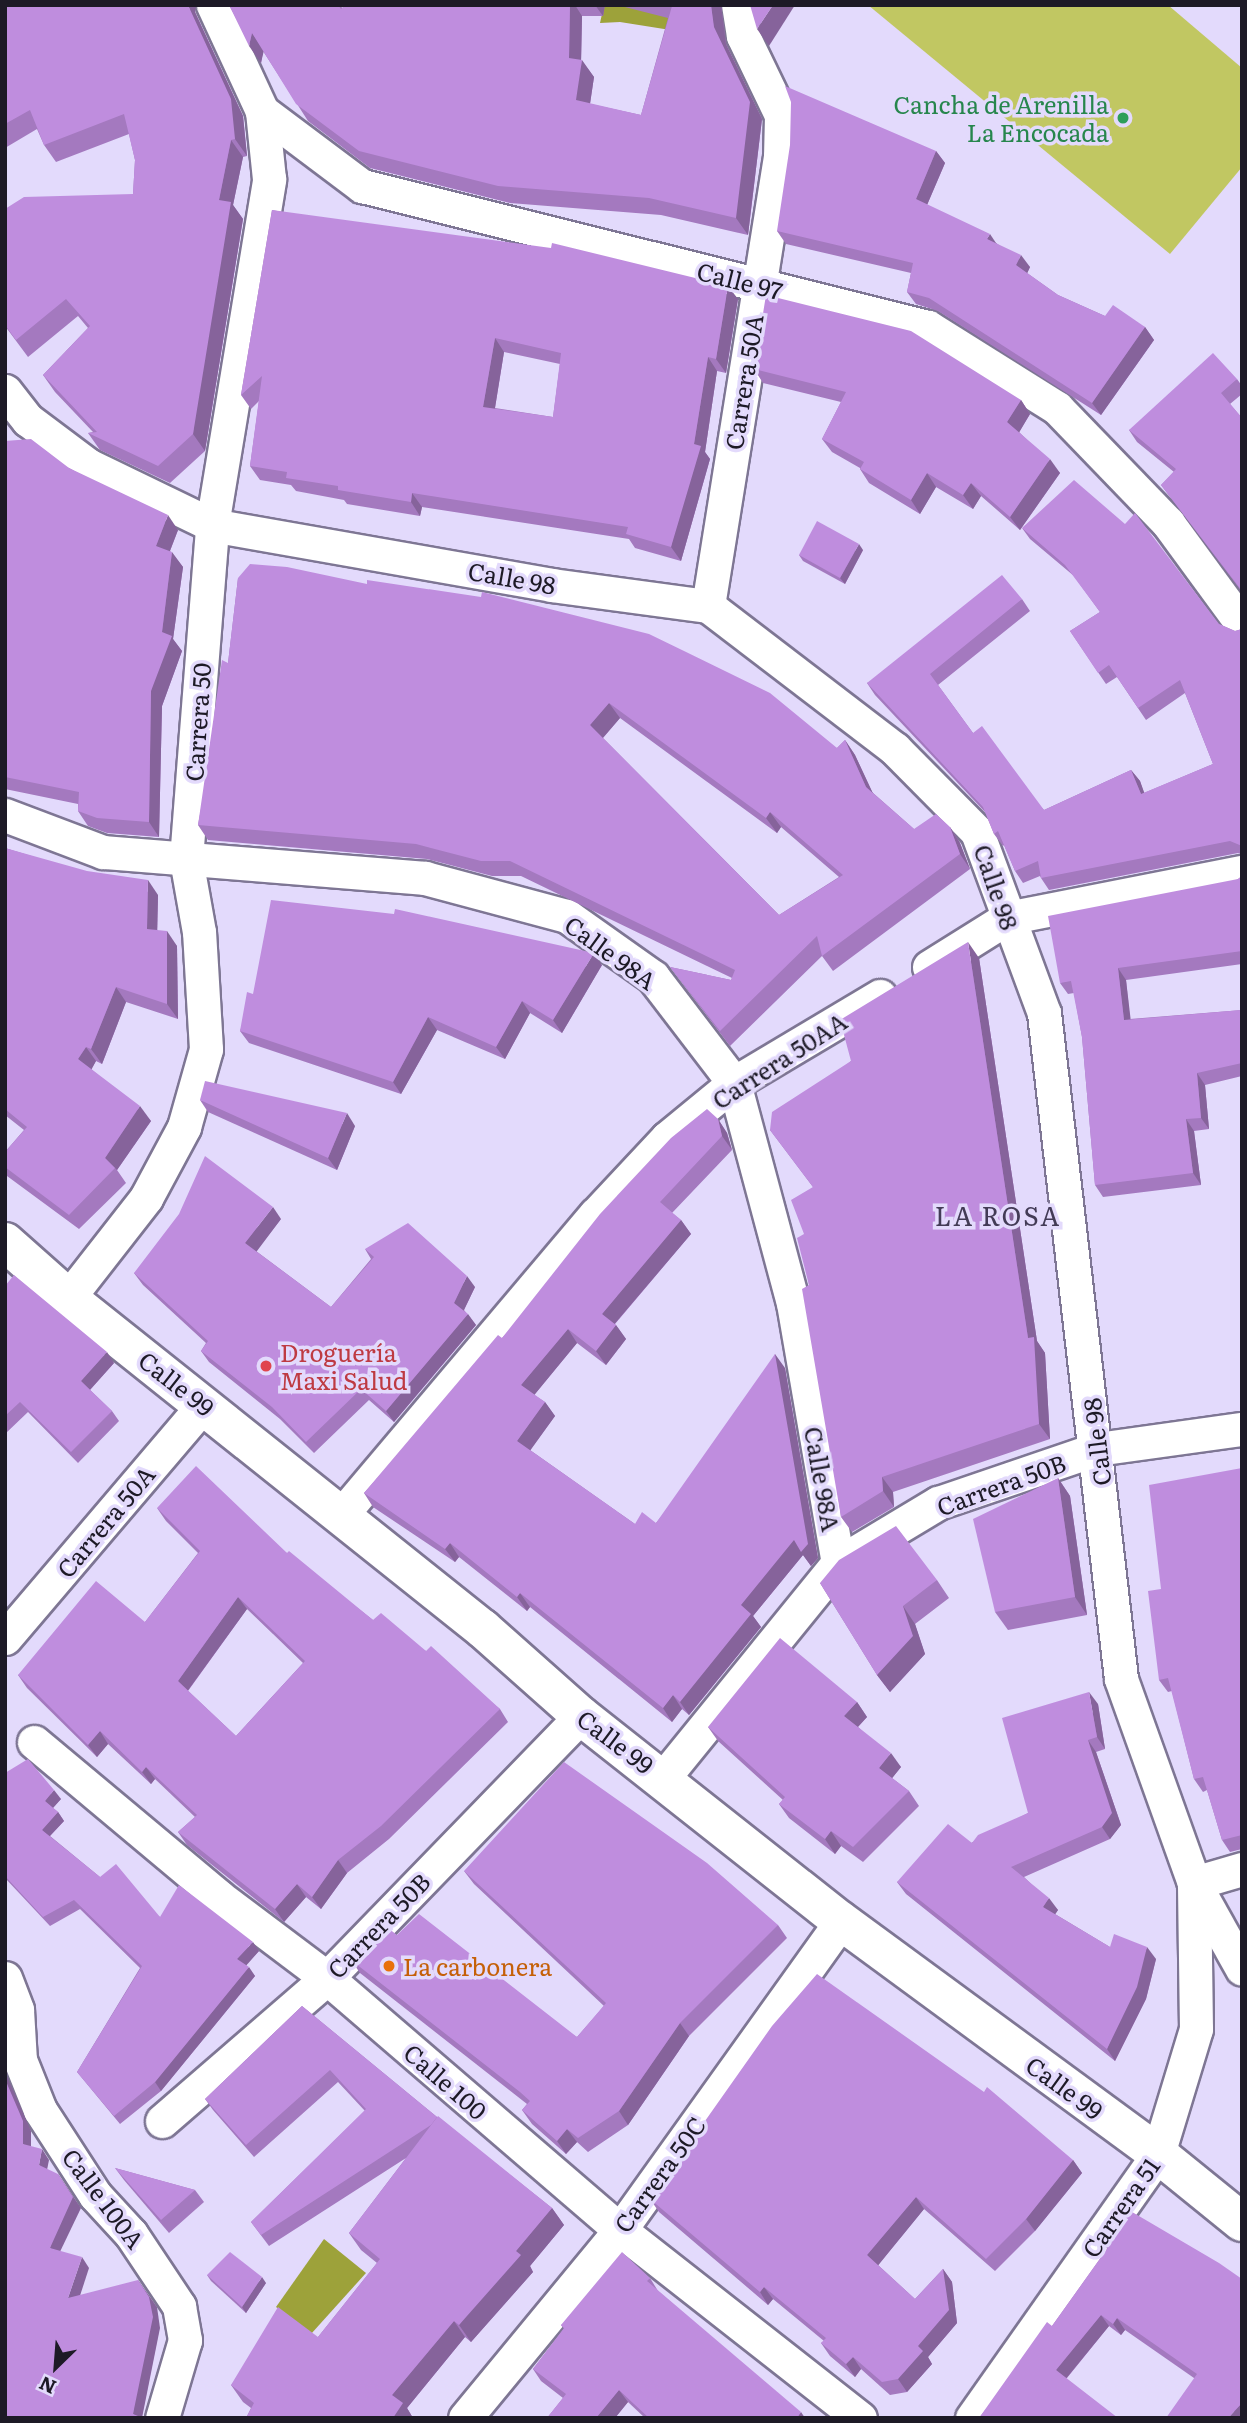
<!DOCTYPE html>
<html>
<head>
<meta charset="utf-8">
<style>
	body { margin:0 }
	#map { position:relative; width:1247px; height:2423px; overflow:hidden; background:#e3dafc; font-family:Literata,serif }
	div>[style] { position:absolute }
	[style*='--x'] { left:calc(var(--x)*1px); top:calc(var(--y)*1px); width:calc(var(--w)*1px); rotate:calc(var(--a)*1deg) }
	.green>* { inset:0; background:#c1c762 }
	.forest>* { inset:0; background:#9da23a }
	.roads { filter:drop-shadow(2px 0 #7e7694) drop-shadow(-2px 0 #7e7694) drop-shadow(0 2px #7e7694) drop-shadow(0 -2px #7e7694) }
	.street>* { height:33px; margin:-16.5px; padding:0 16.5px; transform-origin:16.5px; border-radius:16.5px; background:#fff }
	.secondary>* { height:38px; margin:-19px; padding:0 19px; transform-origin:19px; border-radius:19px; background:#fff }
	.wall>* { inset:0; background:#a479bf }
	.shaded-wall>* { inset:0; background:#86639b }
	.building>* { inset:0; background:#bf8dde }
	.dots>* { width:19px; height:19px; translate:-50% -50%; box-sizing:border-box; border:4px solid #e3dafc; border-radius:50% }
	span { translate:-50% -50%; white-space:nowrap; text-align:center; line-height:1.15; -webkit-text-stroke:7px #e3dafc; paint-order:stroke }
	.leisure-label { font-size:24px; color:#27864d }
	.right { translate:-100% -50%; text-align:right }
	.street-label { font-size:24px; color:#1d1a26 }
	.health-label { font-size:24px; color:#be3a42 }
	.left { translate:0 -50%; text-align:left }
	.food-label { font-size:24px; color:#c56008 }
	.neighbourhood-label { font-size:26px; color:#433b56; letter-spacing:2px }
	.frame { position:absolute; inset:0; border:7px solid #1d1a26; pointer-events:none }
	.north { position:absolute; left:21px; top:2332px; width:70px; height:70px; -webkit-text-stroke:5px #e3dafc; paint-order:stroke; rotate:205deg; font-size:19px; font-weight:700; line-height:28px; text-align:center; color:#1d1a26 }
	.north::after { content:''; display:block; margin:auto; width:24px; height:32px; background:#1d1a26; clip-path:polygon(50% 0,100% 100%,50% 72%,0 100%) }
</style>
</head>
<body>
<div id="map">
	<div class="green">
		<div style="clip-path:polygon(868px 5px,1168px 5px,1242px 68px,1242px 167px,1170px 254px)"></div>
	</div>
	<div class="forest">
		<div style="clip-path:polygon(604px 5px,714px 5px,702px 35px,620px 22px,600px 23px)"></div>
		<div style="clip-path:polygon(324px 2239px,366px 2273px,311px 2334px,276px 2307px)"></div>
	</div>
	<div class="roads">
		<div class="street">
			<div style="--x:213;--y:5;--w:117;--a:65.2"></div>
			<div style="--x:262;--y:111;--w:125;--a:36.9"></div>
			<div style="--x:362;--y:186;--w:583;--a:13.99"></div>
			<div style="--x:928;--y:327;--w:152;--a:32.1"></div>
			<div style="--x:1057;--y:408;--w:160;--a:46"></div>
			<div style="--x:1168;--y:523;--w:125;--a:53.8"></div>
			<div style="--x:5;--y:391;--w:37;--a:52"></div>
			<div style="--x:28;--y:420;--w:75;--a:36.9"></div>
			<div style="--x:88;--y:465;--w:138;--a:25.8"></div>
			<div style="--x:212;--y:525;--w:345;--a:10"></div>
			<div style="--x:552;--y:585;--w:157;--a:7.7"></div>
			<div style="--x:708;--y:606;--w:235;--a:37.4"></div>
			<div style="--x:895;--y:749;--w:117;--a:45.3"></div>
			<div style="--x:977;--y:832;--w:193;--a:69.7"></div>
			<div style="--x:1044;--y:1013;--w:670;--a:83.4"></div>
			<div style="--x:1121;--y:1679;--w:217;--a:70.3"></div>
			<div style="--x:1194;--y:1883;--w:98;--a:60.8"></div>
			<div style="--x:708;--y:606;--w:455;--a:-80.9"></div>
			<div style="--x:780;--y:157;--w:42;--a:-88.6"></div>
			<div style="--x:781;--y:115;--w:88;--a:-115.7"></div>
			<div style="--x:743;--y:36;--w:31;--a:-99"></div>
			<div style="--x:5;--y:815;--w:105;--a:20.7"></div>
			<div style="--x:103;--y:852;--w:323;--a:4.6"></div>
			<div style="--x:425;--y:878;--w:147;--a:15"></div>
			<div style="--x:567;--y:916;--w:105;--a:35.3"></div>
			<div style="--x:653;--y:977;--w:133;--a:52.6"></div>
			<div style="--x:734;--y:1083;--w:228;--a:75"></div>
			<div style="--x:793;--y:1303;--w:264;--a:80.2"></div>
			<div style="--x:929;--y:967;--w:92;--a:-32.1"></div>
			<div style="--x:1007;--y:918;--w:239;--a:-11.1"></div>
			<div style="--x:68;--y:1298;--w:127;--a:-52"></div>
			<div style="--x:146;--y:1198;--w:81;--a:-61.8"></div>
			<div style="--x:184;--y:1127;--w:81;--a:-74.2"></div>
			<div style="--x:206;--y:1049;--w:117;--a:-93.4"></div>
			<div style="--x:199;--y:932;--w:74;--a:-100.1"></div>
			<div style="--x:186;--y:859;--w:335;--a:-85.5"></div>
			<div style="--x:212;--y:525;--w:351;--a:-80.6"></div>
			<div style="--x:269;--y:179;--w:68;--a:-95.9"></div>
			<div style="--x:342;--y:1514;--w:392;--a:-49.8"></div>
			<div style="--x:595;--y:1215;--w:105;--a:-46.9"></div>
			<div style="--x:667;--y:1138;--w:87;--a:-39.4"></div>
			<div style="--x:734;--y:1083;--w:170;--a:-30.8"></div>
			<div style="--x:5;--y:1638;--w:307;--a:-49.6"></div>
			<div style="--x:34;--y:1742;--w:240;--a:39.9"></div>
			<div style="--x:218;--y:1896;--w:136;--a:37"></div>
			<div style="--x:327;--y:1978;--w:386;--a:40.7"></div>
			<div style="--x:620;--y:2230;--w:305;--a:38.1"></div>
			<div style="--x:664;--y:1777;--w:276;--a:-50.9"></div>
			<div style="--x:838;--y:1563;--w:117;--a:-31"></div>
			<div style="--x:938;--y:1503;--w:168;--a:-18.8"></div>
			<div style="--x:1097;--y:1449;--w:146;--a:-7.9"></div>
			<div style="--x:5;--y:1978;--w:34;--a:69"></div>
			<div style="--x:17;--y:2010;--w:50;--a:86.6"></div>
			<div style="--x:20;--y:2060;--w:54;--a:68.2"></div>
			<div style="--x:40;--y:2110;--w:101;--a:57.1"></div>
			<div style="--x:95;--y:2195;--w:53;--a:47.3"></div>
			<div style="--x:131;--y:2234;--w:87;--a:56.3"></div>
			<div style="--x:179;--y:2306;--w:35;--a:80"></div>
			<div style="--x:185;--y:2340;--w:81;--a:106.4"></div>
			<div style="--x:162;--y:2121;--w:218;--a:-40.9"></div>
			<div style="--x:327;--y:1978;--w:365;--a:-45.9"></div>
			<div style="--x:465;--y:2418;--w:244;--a:-50.5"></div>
			<div style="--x:620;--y:2230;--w:380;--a:-54.4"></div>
			<div style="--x:972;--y:2418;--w:323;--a:-54.8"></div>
			<div style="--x:1158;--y:2154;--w:131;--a:-73.1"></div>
			<div style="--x:1196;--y:2029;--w:146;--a:-90.8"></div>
			<div style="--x:1194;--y:1883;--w:50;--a:-16.3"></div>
		</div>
		<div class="secondary">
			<div style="--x:5;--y:1242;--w:84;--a:41.6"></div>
			<div style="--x:68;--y:1298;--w:531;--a:38.58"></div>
			<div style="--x:483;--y:1629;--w:131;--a:41.6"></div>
			<div style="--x:581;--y:1716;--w:331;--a:38.3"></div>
			<div style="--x:841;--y:1921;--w:393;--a:36.3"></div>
			<div style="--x:1158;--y:2154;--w:108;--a:39"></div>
		</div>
	</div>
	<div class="wall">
		<div style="clip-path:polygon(5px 5px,195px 12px,243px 116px,247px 156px,243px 157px,233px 205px,243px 219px,205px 451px,170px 483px,100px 450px,88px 433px,93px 432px,55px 392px,43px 375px,88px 328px,78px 316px,28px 357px,5px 326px,133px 194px,135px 160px,129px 134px,56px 162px,44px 145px,37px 129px,5px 148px)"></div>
		<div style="clip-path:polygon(229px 5px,341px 5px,342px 8px,346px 5px,605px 5px,603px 16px,582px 16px,581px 60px,594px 77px,590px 104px,641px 115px,668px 18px,617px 5px,721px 5px,726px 44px,762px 119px,748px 235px,661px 215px,510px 203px,370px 168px,308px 121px,263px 51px,261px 63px)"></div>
		<div style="clip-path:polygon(936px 151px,945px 163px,927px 205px,996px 243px,1030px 267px,1027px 273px,1058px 295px,1105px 316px,1145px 327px,1154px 340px,1101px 415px,938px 311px,916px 304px,907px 292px,911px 273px,786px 244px,777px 231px)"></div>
		<div style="clip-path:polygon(evenodd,272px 210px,738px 299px,726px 373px,717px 371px,705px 452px,710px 459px,681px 561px,635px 548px,629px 539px,422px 507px,420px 516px,347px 504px,344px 500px,296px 491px,291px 485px,260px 480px,250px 466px,259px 401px,251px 409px,241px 395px,272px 210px,504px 352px,560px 364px,553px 417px,495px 408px,504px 352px)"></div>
		<div style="clip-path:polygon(754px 369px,1021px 400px,1030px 414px,1019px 432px,1060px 473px,1020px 530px,981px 496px,973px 509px,936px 487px,920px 514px,869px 483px,860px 469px,860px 468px,832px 452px,822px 439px,841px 402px,763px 383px)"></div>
		<div style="clip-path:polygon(1237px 379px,1242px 386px,1242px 394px,1230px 404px,1242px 418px,1242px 592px,1161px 485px,1174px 472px,1137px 442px,1129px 430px)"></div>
		<div style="clip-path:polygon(6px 441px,69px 468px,178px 530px,170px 551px,183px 567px,173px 639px,182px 651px,162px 706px,159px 837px,107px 833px,88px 826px,78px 811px,78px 804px,5px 789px)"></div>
		<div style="clip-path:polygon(1022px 528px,1219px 624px,1235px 631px,1242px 629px,1242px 854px,1238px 853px,1049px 890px,1041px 878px,1040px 876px,1023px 883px,1015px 871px,1004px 845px,1003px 846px,994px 834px,985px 812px,875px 695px,867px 683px,1022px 599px,1030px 611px,938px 685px,973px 733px,1044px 810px,1131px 770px,1140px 781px,1144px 793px,1213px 764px,1185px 693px,1146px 720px,1117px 677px,1106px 684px,1070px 631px,1100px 612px,1074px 576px,1030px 539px)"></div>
		<div style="clip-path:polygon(863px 550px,845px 584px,803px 561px,799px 555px)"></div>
		<div style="clip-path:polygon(evenodd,238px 578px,837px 748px,845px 740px,855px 755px,872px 792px,914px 829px,950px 827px,960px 843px,970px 869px,833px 971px,822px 956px,730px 1046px,670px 967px,731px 980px,732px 978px,521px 876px,492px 876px,427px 859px,208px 840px,198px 825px,228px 663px,238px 578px,620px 718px,777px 833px,781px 827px,839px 877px,779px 915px,603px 738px,620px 718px)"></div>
		<div style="clip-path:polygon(5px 848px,158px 895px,157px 930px,177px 946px,178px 1019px,126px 1002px,102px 1064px,96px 1061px,91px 1069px,151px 1121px,117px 1170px,126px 1183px,79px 1229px,7px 1176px,5px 1173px,5px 1152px,24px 1130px,5px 1115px)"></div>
		<div style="clip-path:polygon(1242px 876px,1242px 964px,1126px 980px,1130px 1019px,1242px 1010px,1242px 1076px,1205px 1085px,1209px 1129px,1194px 1131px,1201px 1185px,1103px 1197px,1095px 1185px,1082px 1037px,1074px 993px,1068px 994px,1060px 983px,1238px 879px)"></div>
		<div style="clip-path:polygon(979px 958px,1037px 1341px,1045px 1353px,1050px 1439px,893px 1492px,894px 1507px,852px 1532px,841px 1517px,809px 1285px,804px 1234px,813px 1187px,770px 1130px,851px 1061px)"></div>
		<div style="clip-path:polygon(602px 965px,562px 1033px,530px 1013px,505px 1059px,437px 1030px,401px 1094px,249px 1043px,240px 1031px,253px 994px)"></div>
		<div style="clip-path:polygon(200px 1100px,355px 1126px,337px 1170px,208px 1112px)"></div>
		<div style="clip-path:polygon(718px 1119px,727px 1133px,732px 1150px,672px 1213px,681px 1220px,691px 1234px,615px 1324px,626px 1339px,606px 1365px,577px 1343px,534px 1395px,545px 1402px,555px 1416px,530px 1450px,635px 1524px,656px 1523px,785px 1368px,818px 1558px,811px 1566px,803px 1555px,753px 1616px,761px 1627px,689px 1715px,682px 1709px,672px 1722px,530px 1607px,527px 1611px,459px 1557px,455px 1562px,373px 1507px,364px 1493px,502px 1338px)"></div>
		<div style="clip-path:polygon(281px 1219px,256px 1251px,331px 1307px,371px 1259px,365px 1249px,475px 1287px,464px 1310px,476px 1325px,394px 1422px,369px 1400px,314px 1453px,280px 1419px,209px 1362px,201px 1351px,206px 1343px,143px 1285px,134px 1273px)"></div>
		<div style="clip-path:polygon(5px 1286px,114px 1363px,90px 1390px,112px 1411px,119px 1421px,78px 1463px,28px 1412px,5px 1434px)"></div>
		<div style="clip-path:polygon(1242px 1468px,1242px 1849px,1230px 1852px,1222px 1840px,1207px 1790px,1203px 1792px,1194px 1779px,1172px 1691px,1168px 1692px,1159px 1680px,1161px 1589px)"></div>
		<div style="clip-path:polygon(1058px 1478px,1070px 1496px,1087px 1615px,1008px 1630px,995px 1612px)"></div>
		<div style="clip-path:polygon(evenodd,157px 1508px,287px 1553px,373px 1620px,426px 1651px,500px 1709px,508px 1722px,389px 1839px,347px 1873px,321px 1909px,306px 1897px,284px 1922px,187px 1845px,178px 1832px,195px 1817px,155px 1779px,151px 1784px,108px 1744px,97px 1757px,27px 1688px,18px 1675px,145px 1622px,198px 1553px,166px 1521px,157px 1508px,247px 1609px,303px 1663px,236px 1736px,188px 1691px,247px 1609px)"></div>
		<div style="clip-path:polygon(937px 1580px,949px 1598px,915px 1624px,925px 1654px,890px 1692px,877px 1675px,820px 1583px)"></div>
		<div style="clip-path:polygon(857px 1702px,867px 1717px,858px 1727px,901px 1767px,892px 1778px,909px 1791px,919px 1806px,863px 1862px,841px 1846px,835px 1854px,789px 1818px,779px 1804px,783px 1800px,718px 1741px,708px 1727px)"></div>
		<div style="clip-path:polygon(1098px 1704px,1105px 1749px,1096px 1752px,1121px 1825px,1110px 1839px,1024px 1877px,1058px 1910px,1055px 1914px,1110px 1947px,1156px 1959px,1146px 1999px,1115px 2061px,906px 1894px,897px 1882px,1028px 1813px)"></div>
		<div style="clip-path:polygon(5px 1773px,61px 1799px,53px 1808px,58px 1812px,64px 1821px,50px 1836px,100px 1877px,160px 1917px,259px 1951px,246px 1965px,255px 1976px,161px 2091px,120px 2124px,77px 2072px,140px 1968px,80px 1909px,50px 1926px,5px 1878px)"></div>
		<div style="clip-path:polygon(464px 1871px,778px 1925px,787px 1938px,689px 2036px,628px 2125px,588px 2152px,577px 2142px,566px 2154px,532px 2124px,522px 2110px,527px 2104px,360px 1973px,351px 1960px,397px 1935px,577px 2037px,604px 2006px,474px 1884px)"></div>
		<div style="clip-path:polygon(302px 2006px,437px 2117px,552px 2208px,564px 2225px,530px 2266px,533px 2272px,471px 2342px,465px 2337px,407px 2408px,413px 2418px,246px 2418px,251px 2408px,243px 2402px,231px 2385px,318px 2337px,377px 2263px,361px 2250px,349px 2233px,406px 2158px,269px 2246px,251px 2222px,365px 2111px,338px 2082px,254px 2157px,213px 2110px,205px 2099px)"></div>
		<div style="clip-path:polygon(1073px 2160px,1082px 2173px,1035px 2231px,995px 2271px,924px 2209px,878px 2265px,915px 2299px,943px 2269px,952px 2282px,957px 2323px,928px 2357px,932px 2364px,907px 2392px,890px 2395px,861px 2369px,855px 2377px,830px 2356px,821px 2343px,824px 2341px,773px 2299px,768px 2305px,659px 2212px,650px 2199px)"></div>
		<div style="clip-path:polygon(115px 2168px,195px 2190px,204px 2202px,169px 2233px,124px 2180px)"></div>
		<div style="clip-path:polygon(1103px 2242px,1242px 2279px,1242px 2418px,1194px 2378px,1125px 2330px,1121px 2335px,1109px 2326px,1067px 2378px,979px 2418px,1052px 2326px,1107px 2249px)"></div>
		<div style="clip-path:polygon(207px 2275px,266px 2283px,246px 2313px,211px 2281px)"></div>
		<div style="clip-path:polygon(650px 2278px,658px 2291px,805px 2418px,645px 2418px,628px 2402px,615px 2418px,547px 2418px,563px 2398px,541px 2381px,533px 2369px,564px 2329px,561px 2325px)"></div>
	</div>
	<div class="shaded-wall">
		<div style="clip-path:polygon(188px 5px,196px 5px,195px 12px,243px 116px,247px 156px,235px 139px)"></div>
		<div style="clip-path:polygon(570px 5px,575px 5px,582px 16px,581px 66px,582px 60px,594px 77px,588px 117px,576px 100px,569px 58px)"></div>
		<div style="clip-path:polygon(595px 5px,605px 5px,603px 16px)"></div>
		<div style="clip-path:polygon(711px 5px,721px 5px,726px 44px,762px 119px,748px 235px,736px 218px)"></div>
		<div style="clip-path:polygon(773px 5px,795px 5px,769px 46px,757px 29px)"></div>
		<div style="clip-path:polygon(252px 33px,264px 50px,261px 63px,249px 46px)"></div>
		<div style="clip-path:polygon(231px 140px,243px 157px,233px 205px,243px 219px,205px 451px,193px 434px,219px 200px)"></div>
		<div style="clip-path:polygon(936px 151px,945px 163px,924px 212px,916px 199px)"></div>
		<div style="clip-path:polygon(990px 234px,998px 246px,987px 239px)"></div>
		<div style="clip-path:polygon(1021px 255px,1030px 267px,1025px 278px,1016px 265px)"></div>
		<div style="clip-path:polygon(728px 286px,738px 299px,726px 373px,716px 359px)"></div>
		<div style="clip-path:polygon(1145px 327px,1154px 340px,1101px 415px,1092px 403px)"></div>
		<div style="clip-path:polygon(495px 338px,504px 352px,493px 420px,483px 407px)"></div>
		<div style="clip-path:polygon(708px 357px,717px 371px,705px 452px,710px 459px,681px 561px,671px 547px,694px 444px)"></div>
		<div style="clip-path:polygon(1021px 400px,1030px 414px,1017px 436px,1007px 422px)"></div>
		<div style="clip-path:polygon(1050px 459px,1060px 473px,1020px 530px,1010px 517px)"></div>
		<div style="clip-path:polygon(927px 473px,936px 487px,920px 514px,911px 500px)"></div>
		<div style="clip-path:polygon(971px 483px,981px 496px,973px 509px,963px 495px)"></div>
		<div style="clip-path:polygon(412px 493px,422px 507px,420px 516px,411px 502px)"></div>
		<div style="clip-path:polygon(168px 515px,178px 530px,166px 561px,156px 546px)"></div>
		<div style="clip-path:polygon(859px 544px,863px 550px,845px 584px,840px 578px)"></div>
		<div style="clip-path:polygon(172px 552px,183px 567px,173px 639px,182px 651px,162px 706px,159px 837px,149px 822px,151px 691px,162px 632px)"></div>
		<div style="clip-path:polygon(609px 703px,620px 718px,601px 740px,590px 725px)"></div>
		<div style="clip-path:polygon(845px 740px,855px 755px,877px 802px,866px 787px)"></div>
		<div style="clip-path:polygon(1131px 770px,1140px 781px,1149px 806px,1141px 794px)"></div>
		<div style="clip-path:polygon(770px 812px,781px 827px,777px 833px,766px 818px)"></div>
		<div style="clip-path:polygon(950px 827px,960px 843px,970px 869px,960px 854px)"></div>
		<div style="clip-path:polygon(148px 880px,158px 895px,157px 944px,147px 929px)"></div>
		<div style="clip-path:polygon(167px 931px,177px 946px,178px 1019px,167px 1004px)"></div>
		<div style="clip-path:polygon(968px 942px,979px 958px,1037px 1341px,1045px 1353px,1050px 1439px,1039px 1424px,1028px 1338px)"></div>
		<div style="clip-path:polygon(594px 953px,602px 965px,562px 1033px,553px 1020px)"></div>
		<div style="clip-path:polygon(1118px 968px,1126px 980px,1132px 1031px,1124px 1020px)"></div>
		<div style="clip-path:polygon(116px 987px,126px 1002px,102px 1064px,91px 1049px)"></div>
		<div style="clip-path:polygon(522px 1001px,530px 1013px,505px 1059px,496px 1047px)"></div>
		<div style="clip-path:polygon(428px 1017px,437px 1030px,401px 1094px,393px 1082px)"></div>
		<div style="clip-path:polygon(86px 1047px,96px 1061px,89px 1074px,78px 1059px)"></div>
		<div style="clip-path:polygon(1197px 1073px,1205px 1085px,1209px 1129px,1201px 1118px)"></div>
		<div style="clip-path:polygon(140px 1106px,151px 1121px,117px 1170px,105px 1158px)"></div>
		<div style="clip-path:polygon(347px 1113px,355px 1126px,337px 1170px,328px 1158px)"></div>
		<div style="clip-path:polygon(718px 1119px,727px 1133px,732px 1150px,722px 1136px)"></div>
		<div style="clip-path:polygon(1186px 1119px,1194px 1131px,1201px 1185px,1193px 1173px)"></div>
		<div style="clip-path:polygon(273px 1207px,281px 1219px,254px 1255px,245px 1243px)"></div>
		<div style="clip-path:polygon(681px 1220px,691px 1234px,611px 1328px,602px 1314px)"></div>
		<div style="clip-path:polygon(467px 1276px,475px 1287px,462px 1314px,454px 1303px)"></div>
		<div style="clip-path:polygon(468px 1314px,476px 1325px,394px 1422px,386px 1411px)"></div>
		<div style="clip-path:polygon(616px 1325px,626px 1339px,606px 1365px,596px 1351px)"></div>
		<div style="clip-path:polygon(568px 1329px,577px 1343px,531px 1399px,521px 1385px)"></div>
		<div style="clip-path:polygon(107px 1352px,114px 1363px,88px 1392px,81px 1381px)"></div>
		<div style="clip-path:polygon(775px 1354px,785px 1368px,818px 1558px,811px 1566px,803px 1555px,753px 1616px,761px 1627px,689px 1715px,680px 1702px)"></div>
		<div style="clip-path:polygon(545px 1402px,555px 1416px,527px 1455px,517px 1441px)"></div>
		<div style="clip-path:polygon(882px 1477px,893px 1492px,894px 1507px,883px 1491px)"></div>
		<div style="clip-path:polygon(1058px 1478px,1070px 1496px,1087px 1615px,1075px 1597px)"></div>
		<div style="clip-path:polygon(450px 1543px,459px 1557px,455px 1562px,445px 1549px)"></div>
		<div style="clip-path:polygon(520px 1593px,530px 1607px,527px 1611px,517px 1597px)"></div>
		<div style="clip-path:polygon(238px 1597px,247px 1609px,186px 1693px,178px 1681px)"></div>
		<div style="clip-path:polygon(903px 1606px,915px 1624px,925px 1654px,890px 1692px,877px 1675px)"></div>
		<div style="clip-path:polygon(1089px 1692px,1098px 1704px,1105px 1749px,1097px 1737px)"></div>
		<div style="clip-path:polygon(673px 1695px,682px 1709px,672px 1722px,663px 1708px)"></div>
		<div style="clip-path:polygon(857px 1702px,867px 1717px,854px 1731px,844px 1716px)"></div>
		<div style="clip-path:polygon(100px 1731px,108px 1744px,97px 1757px,88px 1745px)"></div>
		<div style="clip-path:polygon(1088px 1740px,1096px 1752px,1121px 1825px,1110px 1839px,1102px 1827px)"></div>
		<div style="clip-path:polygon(891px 1753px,901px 1767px,889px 1782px,879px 1768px)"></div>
		<div style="clip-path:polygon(146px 1767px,155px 1779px,151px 1784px,142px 1772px)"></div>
		<div style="clip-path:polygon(54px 1790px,61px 1799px,51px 1810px,45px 1801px)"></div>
		<div style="clip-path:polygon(58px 1812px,64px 1821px,48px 1838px,42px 1830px)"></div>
		<div style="clip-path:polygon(831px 1831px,841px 1846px,835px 1854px,825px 1839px)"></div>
		<div style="clip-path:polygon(338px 1860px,347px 1873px,321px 1909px,312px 1897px)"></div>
		<div style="clip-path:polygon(297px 1884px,306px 1897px,284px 1922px,275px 1909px)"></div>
		<div style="clip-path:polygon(1049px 1898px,1058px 1910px,1052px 1919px,1043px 1907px)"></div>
		<div style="clip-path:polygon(253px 1942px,259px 1951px,244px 1968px,237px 1959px)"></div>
		<div style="clip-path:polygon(1147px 1947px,1156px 1959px,1146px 1999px,1115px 2061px,1107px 2049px)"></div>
		<div style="clip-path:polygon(249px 1967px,255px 1976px,161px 2091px,155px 2082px)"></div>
		<div style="clip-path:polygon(680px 2023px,689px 2036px,628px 2125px,619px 2111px)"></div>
		<div style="clip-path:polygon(5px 2072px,31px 2131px,31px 2155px,23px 2144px,5px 2079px)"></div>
		<div style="clip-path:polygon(567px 2129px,577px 2142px,566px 2154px,557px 2141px)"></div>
		<div style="clip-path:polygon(42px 2149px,49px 2160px,46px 2175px,39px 2165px)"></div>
		<div style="clip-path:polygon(1073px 2160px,1082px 2173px,1035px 2231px,1026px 2219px)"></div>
		<div style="clip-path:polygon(58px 2174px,81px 2208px,57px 2258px,50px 2248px)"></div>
		<div style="clip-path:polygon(916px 2197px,924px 2209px,876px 2268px,867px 2255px)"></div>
		<div style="clip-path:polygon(552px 2208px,564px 2225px,530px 2266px,533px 2272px,471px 2342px,459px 2325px,516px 2251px)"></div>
		<div style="clip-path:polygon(82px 2257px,89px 2268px,76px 2308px,68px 2298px)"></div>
		<div style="clip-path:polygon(943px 2269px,952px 2282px,957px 2323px,928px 2357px,932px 2364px,907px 2392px,898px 2379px,918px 2346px)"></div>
		<div style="clip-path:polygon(262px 2277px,266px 2283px,246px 2313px,242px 2307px)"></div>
		<div style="clip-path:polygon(138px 2280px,157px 2307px,160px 2328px,142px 2418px,135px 2418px,133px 2414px)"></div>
		<div style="clip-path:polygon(764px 2287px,773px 2299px,768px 2305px,760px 2292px)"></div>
		<div style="clip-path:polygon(1101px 2315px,1109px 2326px,1064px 2381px,1056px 2370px)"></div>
		<div style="clip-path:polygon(1117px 2318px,1125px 2330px,1121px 2335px,1113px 2324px)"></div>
		<div style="clip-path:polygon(454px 2321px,465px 2337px,407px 2408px,413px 2418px,393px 2418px,392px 2395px)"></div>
		<div style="clip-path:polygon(853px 2357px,861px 2369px,855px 2377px,846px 2364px)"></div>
		<div style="clip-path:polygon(619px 2390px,628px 2402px,615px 2418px,596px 2418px)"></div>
		<div style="clip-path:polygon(1242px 2403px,1242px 2418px,1228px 2418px)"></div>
		<div style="clip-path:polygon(801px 2412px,805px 2418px,797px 2418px)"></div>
	</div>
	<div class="building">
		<div style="clip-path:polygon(5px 5px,188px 5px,231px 99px,235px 139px,231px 140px,219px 200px,231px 202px,193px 434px,158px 466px,88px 433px,97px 432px,43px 375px,90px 326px,66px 299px,16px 340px,5px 325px,5px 209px,24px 197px,133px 194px,135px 160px,124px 114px,44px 145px,30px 110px,5px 124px)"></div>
		<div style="clip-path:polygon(229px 5px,338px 5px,341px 9px,346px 5px,570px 5px,569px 58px,582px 60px,576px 100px,641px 115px,672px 6px,671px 5px,711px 5px,714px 27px,750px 102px,736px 218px,649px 198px,498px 186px,359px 151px,296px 104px,252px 33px,249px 46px)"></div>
		<div style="clip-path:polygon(750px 5px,773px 5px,757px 29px)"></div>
		<div style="clip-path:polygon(785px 86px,936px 151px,916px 199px,990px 234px,987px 239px,1021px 255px,1016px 265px,1058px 295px,1105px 316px,1113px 305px,1145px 327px,1092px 403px,929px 298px,907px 292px,913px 263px,777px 231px,790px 145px,791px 102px)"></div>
		<div style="clip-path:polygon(evenodd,272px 210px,551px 248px,552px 243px,728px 286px,716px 359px,708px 357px,694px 444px,701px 446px,671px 547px,626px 534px,628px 527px,412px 493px,411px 502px,338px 490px,338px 486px,286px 478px,287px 472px,250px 466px,262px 376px,241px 395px,272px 210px,495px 338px,561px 353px,553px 417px,483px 407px,495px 338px)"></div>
		<div style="clip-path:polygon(766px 295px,911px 331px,1021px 400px,1007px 422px,1050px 459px,1010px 517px,971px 483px,963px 495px,927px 473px,911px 500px,860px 469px,864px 462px,822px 439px,846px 392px,754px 369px)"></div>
		<div style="clip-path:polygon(1213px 353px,1237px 379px,1221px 393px,1242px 418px,1242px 591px,1161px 485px,1176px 469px,1129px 430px)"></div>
		<div style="clip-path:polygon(31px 439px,69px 468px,168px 515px,156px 546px,172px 552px,162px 632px,172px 636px,151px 691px,149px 822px,97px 818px,78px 811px,79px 792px,5px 777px,5px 441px)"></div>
		<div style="clip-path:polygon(1074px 480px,1125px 524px,1135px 513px,1219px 624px,1235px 631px,1242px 629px,1242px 846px,1230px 841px,1041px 878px,1038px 861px,1015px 871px,998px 831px,994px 834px,983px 807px,867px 683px,1002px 575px,1022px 599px,930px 674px,973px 733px,982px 726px,1044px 810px,1131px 770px,1141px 794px,1213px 764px,1180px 680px,1138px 708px,1109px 665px,1098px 673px,1070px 631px,1100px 612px,1065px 565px,1022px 528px)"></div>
		<div style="clip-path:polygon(817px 521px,859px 544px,840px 578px,799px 555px)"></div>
		<div style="clip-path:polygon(evenodd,250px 564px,287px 567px,367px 584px,367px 580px,481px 597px,482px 592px,649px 634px,770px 693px,837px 748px,845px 740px,866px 787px,914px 829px,936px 814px,950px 827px,960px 854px,822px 956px,817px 936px,720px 1031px,670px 967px,731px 980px,735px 970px,510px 861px,481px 861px,416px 844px,198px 825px,222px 660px,228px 663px,238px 578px,250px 564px,609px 703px,766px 818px,770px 812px,843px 875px,779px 915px,590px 725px,609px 703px)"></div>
		<div style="clip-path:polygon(5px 848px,87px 871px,148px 880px,147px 929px,167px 931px,167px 1004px,116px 987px,91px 1049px,86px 1047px,78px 1059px,140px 1106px,105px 1158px,115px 1168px,69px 1215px,5px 1167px,5px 1152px,27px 1127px,5px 1109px)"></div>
		<div style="clip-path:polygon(1242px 876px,1242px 951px,1118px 968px,1124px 1020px,1242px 1010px,1242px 1063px,1197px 1073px,1201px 1118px,1186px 1119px,1193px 1173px,1095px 1185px,1082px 1037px,1071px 981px,1060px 983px,1048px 916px,1238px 879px)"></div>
		<div style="clip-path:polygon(271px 900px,394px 914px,395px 909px,594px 953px,553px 1020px,522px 1001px,496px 1047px,428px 1017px,393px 1082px,240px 1031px,247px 992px,253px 994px)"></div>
		<div style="clip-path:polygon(968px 942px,1028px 1338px,1034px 1337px,1039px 1424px,882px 1477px,883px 1491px,841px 1517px,802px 1289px,809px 1285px,797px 1238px,804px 1234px,791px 1200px,813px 1187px,770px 1130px,772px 1112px,851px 1061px,840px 1020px)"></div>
		<div style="clip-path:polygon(205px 1081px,347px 1113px,328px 1158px,200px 1100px)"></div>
		<div style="clip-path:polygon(707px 1109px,718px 1119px,722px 1136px,660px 1202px,681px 1220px,602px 1314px,616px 1325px,596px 1351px,568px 1329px,521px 1385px,545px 1402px,517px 1441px,635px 1524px,642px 1512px,656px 1523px,775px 1354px,808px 1544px,801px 1552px,794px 1540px,741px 1605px,751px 1614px,680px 1702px,673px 1695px,663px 1708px,520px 1593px,517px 1597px,450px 1543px,445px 1549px,364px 1493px,498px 1335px,502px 1338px,600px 1214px,671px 1138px)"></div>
		<div style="clip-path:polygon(205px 1156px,273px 1207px,245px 1243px,331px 1307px,374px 1257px,365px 1249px,408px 1223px,467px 1276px,454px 1303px,468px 1314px,386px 1411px,361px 1389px,306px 1442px,272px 1407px,201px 1351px,208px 1341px,134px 1273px,179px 1214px)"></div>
		<div style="clip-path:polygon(14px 1275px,107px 1352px,81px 1381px,112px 1411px,71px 1452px,20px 1402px,5px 1416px,5px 1286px)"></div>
		<div style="clip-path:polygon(evenodd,196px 1466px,287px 1553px,289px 1551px,373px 1620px,381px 1613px,426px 1651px,431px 1646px,500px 1709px,381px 1826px,338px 1860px,312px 1897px,297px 1884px,275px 1909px,178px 1832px,197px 1815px,146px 1767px,142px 1772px,100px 1731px,88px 1745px,18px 1675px,96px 1581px,145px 1622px,200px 1551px,157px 1508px,196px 1466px,238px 1597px,305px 1661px,236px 1736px,178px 1681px,238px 1597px)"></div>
		<div style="clip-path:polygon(1242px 1468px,1242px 1835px,1222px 1840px,1203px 1777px,1194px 1779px,1168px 1678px,1159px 1680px,1148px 1591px,1161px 1589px,1149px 1485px)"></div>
		<div style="clip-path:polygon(1058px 1478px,1075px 1597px,995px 1612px,973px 1519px)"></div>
		<div style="clip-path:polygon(896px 1526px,937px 1580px,903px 1606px,913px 1636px,877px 1675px,820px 1583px,839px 1560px)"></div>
		<div style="clip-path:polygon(780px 1638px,857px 1702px,844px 1716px,891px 1753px,879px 1768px,909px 1791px,853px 1847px,831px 1831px,825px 1839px,779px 1804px,785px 1797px,708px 1727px)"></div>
		<div style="clip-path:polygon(1089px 1692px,1097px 1737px,1088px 1740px,1112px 1813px,1102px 1827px,1011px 1867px,1049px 1898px,1043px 1907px,1110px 1947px,1114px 1934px,1147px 1947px,1137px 1987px,1107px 2049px,897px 1882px,948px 1824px,972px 1843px,978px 1835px,1028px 1813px,1002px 1718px)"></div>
		<div style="clip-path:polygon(28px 1759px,54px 1790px,45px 1801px,58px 1812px,42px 1830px,100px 1877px,116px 1864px,160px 1917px,179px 1885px,253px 1942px,237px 1959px,249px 1967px,155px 2082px,114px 2116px,77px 2072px,142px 1966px,74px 1900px,43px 1917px,5px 1876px,5px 1773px)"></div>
		<div style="clip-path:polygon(564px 1762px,707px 1863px,778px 1925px,680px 2023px,619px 2111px,578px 2138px,567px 2129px,557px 2141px,522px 2110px,530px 2101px,520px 2092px,351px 1960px,384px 1925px,397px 1935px,419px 1914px,577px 2037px,606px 2003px,464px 1871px)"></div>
		<div style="clip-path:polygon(817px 1974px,984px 2092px,987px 2087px,1073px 2160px,1026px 2219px,986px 2259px,916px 2197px,867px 2255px,915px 2299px,943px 2269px,949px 2310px,918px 2346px,923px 2351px,898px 2379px,882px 2382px,853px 2357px,846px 2364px,821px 2343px,826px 2338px,764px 2287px,760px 2292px,650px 2199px,772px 2026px)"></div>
		<div style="clip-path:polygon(302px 2006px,437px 2117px,431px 2125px,261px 2235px,251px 2222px,366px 2109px,330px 2070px,246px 2145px,205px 2099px)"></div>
		<div style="clip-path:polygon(5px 2079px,23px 2121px,23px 2144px,42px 2149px,39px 2165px,58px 2174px,73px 2197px,50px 2248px,82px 2257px,68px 2298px,138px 2280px,149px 2297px,153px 2317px,133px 2414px,138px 2416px,137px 2418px,5px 2418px)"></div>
		<div style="clip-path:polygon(438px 2116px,552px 2208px,516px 2251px,521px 2255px,459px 2325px,454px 2321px,392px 2395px,403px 2403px,393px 2418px,246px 2418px,254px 2403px,231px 2385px,278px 2307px,318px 2337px,380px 2259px,349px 2233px)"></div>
		<div style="clip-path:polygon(115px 2168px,195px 2190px,161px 2220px)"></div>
		<div style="clip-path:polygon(1127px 2209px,1219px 2263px,1242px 2279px,1242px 2403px,1228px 2418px,1166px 2418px,1197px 2374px,1117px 2318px,1113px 2324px,1101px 2315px,1056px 2370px,1118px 2418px,979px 2418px,1047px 2322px,1052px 2326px,1109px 2246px,1103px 2242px)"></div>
		<div style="clip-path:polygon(230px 2252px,262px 2277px,242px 2307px,207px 2275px)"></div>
		<div style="clip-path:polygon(622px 2252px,650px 2278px,647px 2281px,801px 2412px,797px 2418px,649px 2418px,619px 2390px,596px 2418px,547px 2418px,566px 2394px,533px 2369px,564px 2328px,561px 2325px)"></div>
	</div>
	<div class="dots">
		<div style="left:1123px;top:118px;background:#2e9e5b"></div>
		<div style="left:266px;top:1366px;background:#e0444e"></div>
		<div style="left:389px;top:1966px;background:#e8710a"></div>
	</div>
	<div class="leisure-label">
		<span class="right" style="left:1109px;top:118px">Cancha de Arenilla<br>La Encocada</span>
	</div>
	<div class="street-label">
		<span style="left:740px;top:280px;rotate:14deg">Calle 97</span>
		<span style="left:743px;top:382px;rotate:-81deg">Carrera 50A</span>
		<span style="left:512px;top:577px;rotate:10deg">Calle 98</span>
		<span style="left:197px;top:722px;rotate:-86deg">Carrera 50</span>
		<span style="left:997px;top:887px;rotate:71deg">Calle 98</span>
		<span style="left:611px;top:952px;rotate:36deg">Calle 98A</span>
		<span style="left:779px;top:1060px;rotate:-33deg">Carrera 50AA</span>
		<span style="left:177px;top:1383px;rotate:38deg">Calle 99</span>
		<span style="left:1096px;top:1442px;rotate:-97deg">Calle 98</span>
		<span style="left:823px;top:1479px;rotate:80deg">Calle 98A</span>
		<span style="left:1001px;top:1484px;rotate:-20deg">Carrera 50B</span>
		<span style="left:105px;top:1521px;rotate:-50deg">Carrera 50A</span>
		<span style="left:616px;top:1741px;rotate:37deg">Calle 99</span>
		<span style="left:378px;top:1925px;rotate:-46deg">Carrera 50B</span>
		<span style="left:446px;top:2081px;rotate:41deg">Calle 100</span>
		<span style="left:1065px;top:2087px;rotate:36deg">Calle 99</span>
		<span style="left:659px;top:2174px;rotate:-54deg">Carrera 50C</span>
		<span style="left:104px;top:2198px;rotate:53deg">Calle 100A</span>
		<span style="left:1120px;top:2207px;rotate:-55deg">Carrera 51</span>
	</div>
	<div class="health-label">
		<span class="left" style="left:280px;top:1366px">Droguería<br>Maxi Salud</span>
	</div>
	<div class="food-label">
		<span class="left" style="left:403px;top:1966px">La carbonera</span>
	</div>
	<div class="neighbourhood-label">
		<span style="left:998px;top:1215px">LA ROSA</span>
	</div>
	<div class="frame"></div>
	<div class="north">N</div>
</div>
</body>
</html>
